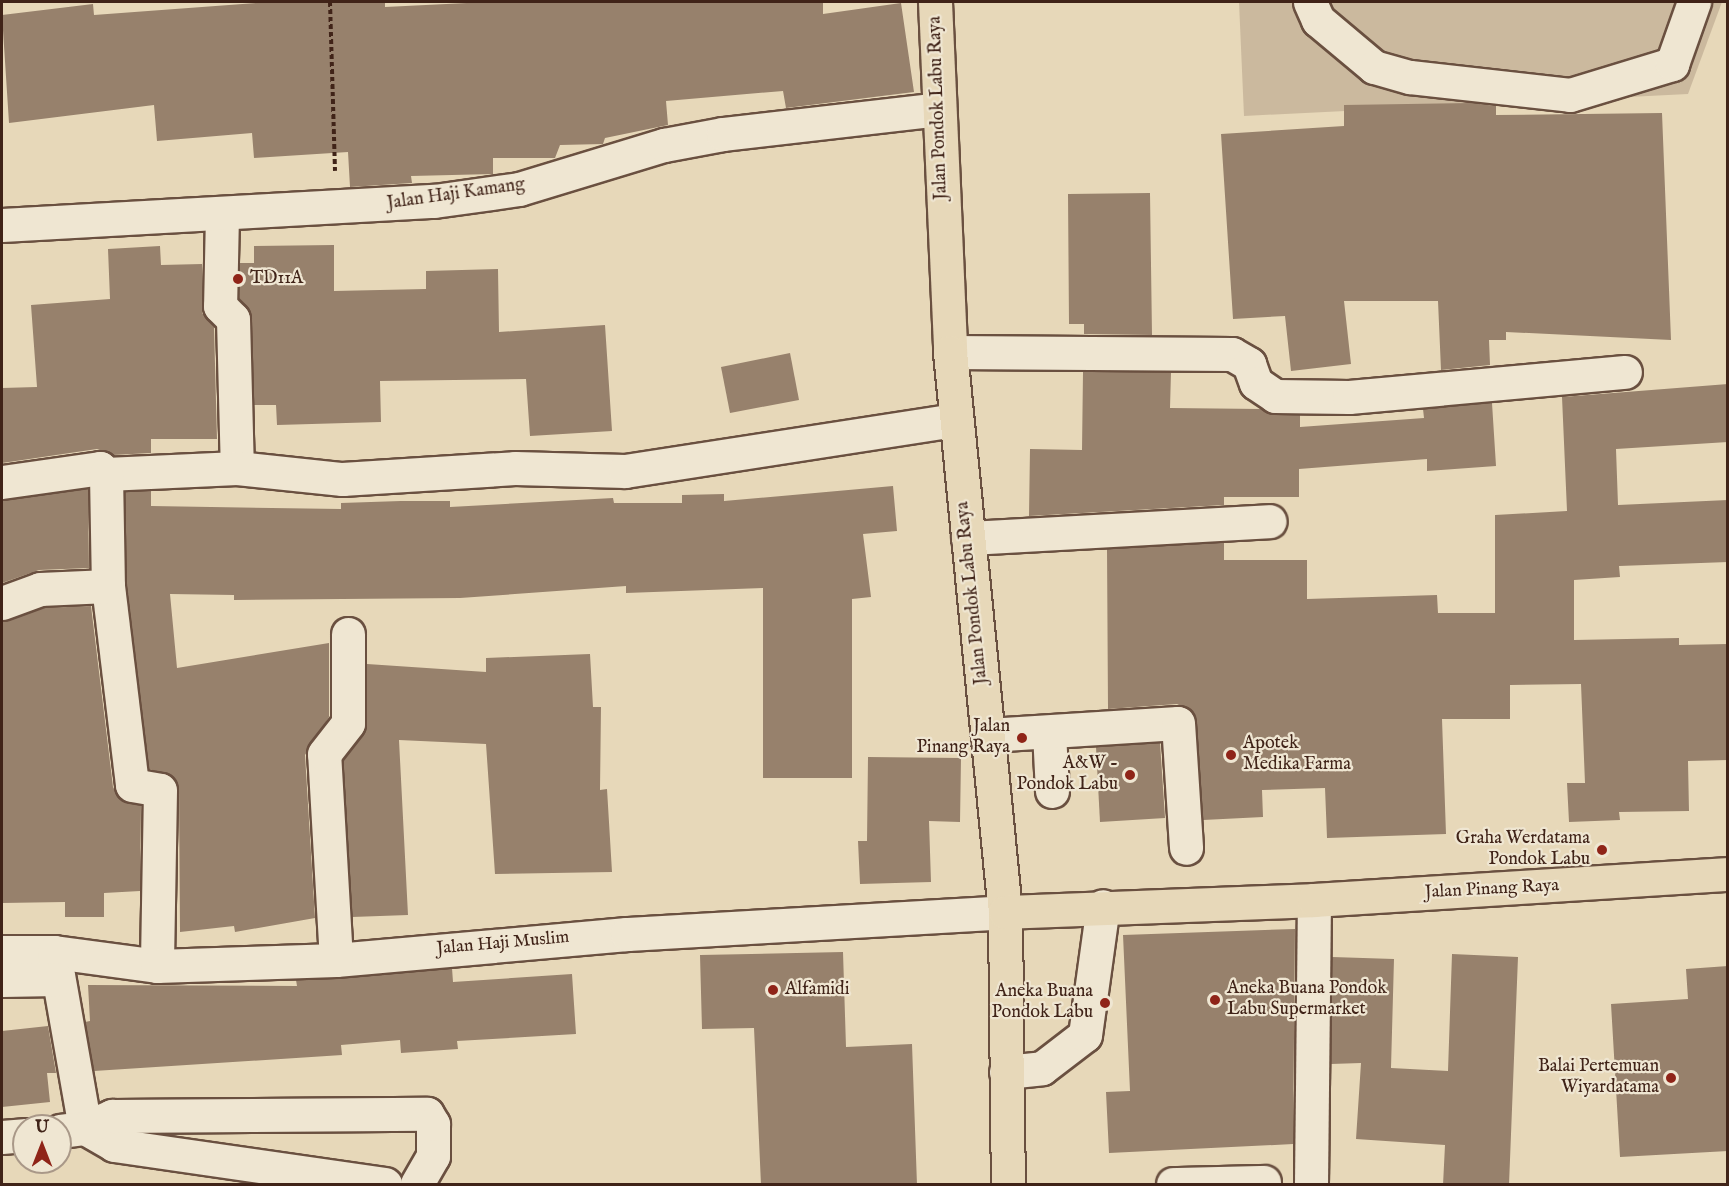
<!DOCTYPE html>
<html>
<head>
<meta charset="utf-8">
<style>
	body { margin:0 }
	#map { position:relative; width:1729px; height:1186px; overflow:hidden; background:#e7d8b9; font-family:"IM FELL English",serif }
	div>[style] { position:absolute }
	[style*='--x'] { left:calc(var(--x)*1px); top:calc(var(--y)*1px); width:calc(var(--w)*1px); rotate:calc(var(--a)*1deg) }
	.green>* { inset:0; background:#cbb99e }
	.building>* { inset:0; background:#97816c }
	.path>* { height:4px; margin-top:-2px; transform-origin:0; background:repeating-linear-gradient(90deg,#402318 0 4.5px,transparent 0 7.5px) }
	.roads { filter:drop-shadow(2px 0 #6a5040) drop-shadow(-2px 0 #6a5040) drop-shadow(0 2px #6a5040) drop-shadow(0 -2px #6a5040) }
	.minor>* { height:33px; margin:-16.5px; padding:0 16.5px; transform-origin:16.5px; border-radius:16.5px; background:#efe6d2 }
	.major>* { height:33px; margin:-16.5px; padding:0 16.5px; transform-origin:16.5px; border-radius:16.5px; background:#e7d8b9 }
	.dots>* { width:16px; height:16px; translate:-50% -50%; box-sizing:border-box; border:3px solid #efe6d2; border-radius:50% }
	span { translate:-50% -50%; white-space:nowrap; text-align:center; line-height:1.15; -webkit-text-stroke:4.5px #efe6d2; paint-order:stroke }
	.street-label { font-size:18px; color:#402318 }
	.poi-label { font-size:18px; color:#402318 }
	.left { translate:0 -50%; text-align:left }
	.right { translate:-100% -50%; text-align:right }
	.frame { position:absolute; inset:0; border:3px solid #402318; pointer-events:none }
	.north { position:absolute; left:12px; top:1114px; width:60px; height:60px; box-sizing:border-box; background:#efe6d2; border:2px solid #a99888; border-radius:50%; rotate:0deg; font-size:16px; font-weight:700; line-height:24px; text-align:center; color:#402318 }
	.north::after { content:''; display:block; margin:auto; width:21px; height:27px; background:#8f2418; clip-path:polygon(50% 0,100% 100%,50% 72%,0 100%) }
</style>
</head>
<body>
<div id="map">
	<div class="green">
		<div style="clip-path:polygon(1239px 2px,1722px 2px,1688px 94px,1244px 116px)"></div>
	</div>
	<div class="building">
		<div style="clip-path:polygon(269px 2px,385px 2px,385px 7px,487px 2px,823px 2px,823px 14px,901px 3px,914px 92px,786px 108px,783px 91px,666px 101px,668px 125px,605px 138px,603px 144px,560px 145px,555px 158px,493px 158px,493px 174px,411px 176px,412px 183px,350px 187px,348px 152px,254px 158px,252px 133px,157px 141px,154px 105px,9px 123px,2px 15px,93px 4px,94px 15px)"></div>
		<div style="clip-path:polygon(1471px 103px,1496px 106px,1496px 115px,1662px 113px,1671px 340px,1506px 332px,1506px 340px,1489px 340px,1490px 365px,1441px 370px,1438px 301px,1344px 301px,1351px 364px,1291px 371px,1285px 316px,1233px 319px,1221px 134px,1344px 126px,1344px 105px)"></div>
		<div style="clip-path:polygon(1150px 193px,1152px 335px,1084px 334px,1084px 324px,1069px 324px,1068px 194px)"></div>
		<div style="clip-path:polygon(334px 245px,334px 291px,426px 289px,426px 271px,498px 269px,499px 332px,605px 325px,612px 431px,530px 436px,526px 379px,380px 381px,381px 422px,277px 425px,276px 405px,254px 405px,252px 318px,239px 298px,240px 263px,254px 263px,254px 246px)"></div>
		<div style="clip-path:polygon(160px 246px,161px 265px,202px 264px,202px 313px,214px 327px,217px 439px,151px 439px,151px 453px,113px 455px,97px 449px,2px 463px,2px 388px,37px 387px,31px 305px,110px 299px,108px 249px)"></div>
		<div style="clip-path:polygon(790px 353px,799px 400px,730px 413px,721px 367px)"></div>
		<div style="clip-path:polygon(1083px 372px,1171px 372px,1170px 408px,1261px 409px,1300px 415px,1300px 427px,1424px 418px,1423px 409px,1492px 403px,1496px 466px,1427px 471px,1427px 459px,1299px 469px,1299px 497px,1224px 497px,1224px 505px,1029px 516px,1030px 449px,1082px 450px)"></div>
		<div style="clip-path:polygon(1728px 384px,1728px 442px,1616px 449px,1618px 505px,1728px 500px,1728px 562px,1619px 566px,1620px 577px,1574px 580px,1574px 640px,1679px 638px,1679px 645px,1728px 644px,1728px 760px,1688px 761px,1689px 811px,1619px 812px,1620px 820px,1569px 822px,1567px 783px,1585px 783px,1581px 684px,1510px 685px,1510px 719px,1442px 719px,1446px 834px,1327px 838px,1325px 788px,1262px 790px,1263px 817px,1203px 820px,1193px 712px,1177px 704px,1108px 709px,1107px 549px,1224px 542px,1224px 560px,1307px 560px,1307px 599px,1437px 595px,1438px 613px,1495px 613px,1495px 515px,1567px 511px,1562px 397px)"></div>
		<div style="clip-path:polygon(893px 486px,897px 531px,863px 534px,871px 597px,852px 599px,852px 778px,763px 778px,763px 588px,626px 593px,626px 586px,460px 598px,234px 600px,234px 595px,170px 594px,177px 668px,329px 643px,329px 717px,305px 755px,315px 918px,235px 932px,234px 926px,180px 932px,179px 790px,171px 775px,149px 769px,127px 585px,125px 492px,151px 491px,151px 506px,341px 509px,341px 503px,401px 501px,450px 501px,450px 507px,613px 498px,614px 503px,682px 503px,682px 495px,724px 494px,724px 501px)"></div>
		<div style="clip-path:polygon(88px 489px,89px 568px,39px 570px,2px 583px,2px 500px)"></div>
		<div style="clip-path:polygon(91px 606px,113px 787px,119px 798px,141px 806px,140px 891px,104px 893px,104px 917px,65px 917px,65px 902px,2px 903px,2px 621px,44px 608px)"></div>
		<div style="clip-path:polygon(590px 654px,593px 707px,601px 707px,600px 790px,607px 789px,612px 872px,495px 874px,486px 744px,399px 740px,408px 915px,352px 917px,343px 760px,367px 724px,367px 664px,486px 672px,486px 658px)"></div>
		<div style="clip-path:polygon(1160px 743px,1165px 818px,1100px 822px,1096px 747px)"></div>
		<div style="clip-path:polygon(868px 757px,961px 758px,960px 822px,929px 821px,931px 882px,860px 884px,858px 841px,867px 841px)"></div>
		<div style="clip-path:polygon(1295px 929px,1293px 1144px,1109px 1153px,1106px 1092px,1130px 1091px,1123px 935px)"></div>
		<div style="clip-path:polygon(843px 952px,846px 1047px,912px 1044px,917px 1185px,761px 1185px,754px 1028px,702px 1029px,700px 955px)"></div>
		<div style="clip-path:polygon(1452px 954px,1518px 957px,1509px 1185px,1443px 1185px,1445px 1145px,1356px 1139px,1361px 1063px,1331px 1064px,1332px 957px,1394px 959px,1391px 1068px,1448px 1071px)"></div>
		<div style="clip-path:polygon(1728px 966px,1728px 1151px,1620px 1157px,1611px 1004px,1688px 999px,1686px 969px)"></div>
		<div style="clip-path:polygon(452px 968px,453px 982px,572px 974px,576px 1034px,457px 1041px,458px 1049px,401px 1053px,400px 1040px,341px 1045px,342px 1055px,94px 1071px,85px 1022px,90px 1021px,88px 985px,297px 986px,296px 980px)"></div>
		<div style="clip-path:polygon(48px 1026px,56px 1073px,47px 1073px,50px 1102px,2px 1107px,2px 1031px)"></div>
	</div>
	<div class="path">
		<div style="--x:330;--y:2;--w:169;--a:88.3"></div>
	</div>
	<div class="roads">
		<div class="minor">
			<div style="--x:1310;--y:2;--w:20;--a:66"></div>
			<div style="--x:1318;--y:20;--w:73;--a:40"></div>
			<div style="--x:1374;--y:67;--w:37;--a:16"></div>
			<div style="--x:1410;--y:77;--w:161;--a:6.4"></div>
			<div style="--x:1570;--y:95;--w:107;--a:-16.9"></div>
			<div style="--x:1672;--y:64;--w:66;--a:-70.5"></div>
			<div style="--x:222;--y:214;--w:92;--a:91.2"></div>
			<div style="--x:220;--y:306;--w:18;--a:45"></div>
			<div style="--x:233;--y:319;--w:149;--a:88.5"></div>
			<div style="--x:2;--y:225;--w:433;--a:-3.2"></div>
			<div style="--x:434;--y:201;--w:86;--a:-8"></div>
			<div style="--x:519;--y:189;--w:152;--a:-16.9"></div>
			<div style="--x:664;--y:145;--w:60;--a:-10.6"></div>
			<div style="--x:723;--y:134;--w:216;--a:-6.6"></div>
			<div style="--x:950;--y:352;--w:282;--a:0.4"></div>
			<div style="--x:1232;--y:354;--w:20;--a:30"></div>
			<div style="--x:1249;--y:364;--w:20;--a:70"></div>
			<div style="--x:1256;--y:383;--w:23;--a:34"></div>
			<div style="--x:1275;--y:396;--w:74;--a:0.8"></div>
			<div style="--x:1349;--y:397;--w:277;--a:-5.2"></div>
			<div style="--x:106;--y:474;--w:131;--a:-2.6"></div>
			<div style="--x:237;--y:468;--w:106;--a:6"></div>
			<div style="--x:342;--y:479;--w:173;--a:-3.6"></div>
			<div style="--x:515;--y:468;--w:110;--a:1.6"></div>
			<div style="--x:625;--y:471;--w:335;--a:-8.8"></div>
			<div style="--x:2;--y:482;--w:99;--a:-8.1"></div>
			<div style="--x:100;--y:468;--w:8;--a:45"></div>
			<div style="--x:106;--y:474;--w:112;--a:89"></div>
			<div style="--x:108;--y:586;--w:200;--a:83.1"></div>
			<div style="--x:132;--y:785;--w:28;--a:10"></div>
			<div style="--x:160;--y:790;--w:176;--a:91"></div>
			<div style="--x:968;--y:538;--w:302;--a:-3.2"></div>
			<div style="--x:2;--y:603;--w:40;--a:-20.2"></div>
			<div style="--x:40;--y:589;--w:68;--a:-2.5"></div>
			<div style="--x:1049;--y:732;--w:59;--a:87.1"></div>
			<div style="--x:988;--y:735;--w:190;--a:-3.6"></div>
			<div style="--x:1178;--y:723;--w:125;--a:86.3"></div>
			<div style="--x:2;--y:952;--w:52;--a:0"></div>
			<div style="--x:54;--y:952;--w:104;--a:7.7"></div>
			<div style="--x:157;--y:966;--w:179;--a:-1.9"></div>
			<div style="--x:336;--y:960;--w:292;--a:-5.1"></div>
			<div style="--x:627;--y:934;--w:379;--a:-3.3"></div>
			<div style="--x:54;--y:952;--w:179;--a:80"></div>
			<div style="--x:85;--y:1128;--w:34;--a:30"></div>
			<div style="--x:114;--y:1145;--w:274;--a:8.2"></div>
			<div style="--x:336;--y:960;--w:206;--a:-93.3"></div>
			<div style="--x:324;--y:754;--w:39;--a:-52"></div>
			<div style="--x:348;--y:723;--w:89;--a:-90"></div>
			<div style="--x:2;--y:980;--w:55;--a:-1"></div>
			<div style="--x:1006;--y:1072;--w:36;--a:-6"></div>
			<div style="--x:1042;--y:1068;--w:54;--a:-37.5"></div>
			<div style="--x:1085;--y:1035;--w:130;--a:-82.1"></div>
			<div style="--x:60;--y:1131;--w:25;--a:-7"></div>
			<div style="--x:85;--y:1128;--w:30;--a:-24"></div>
			<div style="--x:112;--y:1116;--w:315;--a:-0.4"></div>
			<div style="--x:427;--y:1114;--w:12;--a:59"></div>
			<div style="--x:433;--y:1124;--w:32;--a:90"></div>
			<div style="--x:433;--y:1156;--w:32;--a:120"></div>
			<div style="--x:2;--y:1137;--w:22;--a:-5"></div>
			<div style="--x:1173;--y:1184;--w:91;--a:-1.3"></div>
			<div style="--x:1311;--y:1184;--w:284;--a:-89.4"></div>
		</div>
		<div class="major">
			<div style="--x:935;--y:2;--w:350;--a:87.5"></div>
			<div style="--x:950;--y:352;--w:563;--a:84.39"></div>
			<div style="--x:1005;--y:912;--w:272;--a:89.4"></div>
			<div style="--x:1005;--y:912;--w:309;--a:-2.2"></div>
			<div style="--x:1314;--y:900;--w:415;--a:-3.6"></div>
		</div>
	</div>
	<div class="dots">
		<div style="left:238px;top:279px;background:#8f2418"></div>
		<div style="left:1022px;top:738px;background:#8f2418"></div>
		<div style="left:1231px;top:755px;background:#8f2418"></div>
		<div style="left:1130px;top:775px;background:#8f2418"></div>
		<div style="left:1602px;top:850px;background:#8f2418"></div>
		<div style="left:773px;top:990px;background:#8f2418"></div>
		<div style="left:1215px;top:1000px;background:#8f2418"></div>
		<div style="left:1105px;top:1003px;background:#8f2418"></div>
		<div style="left:1671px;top:1078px;background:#8f2418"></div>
	</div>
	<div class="street-label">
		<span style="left:939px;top:108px;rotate:-92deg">Jalan Pondok Labu Raya</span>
		<span style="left:456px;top:195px;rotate:-8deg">Jalan Haji Kamang</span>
		<span style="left:973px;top:593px;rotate:-96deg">Jalan Pondok Labu Raya</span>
		<span style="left:1492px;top:890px;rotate:-3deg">Jalan Pinang Raya</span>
		<span style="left:503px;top:944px;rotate:-5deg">Jalan Haji Muslim</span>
	</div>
	<div class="poi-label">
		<span class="left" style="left:250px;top:279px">TD11A</span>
		<span class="right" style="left:1010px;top:738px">Jalan<br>Pinang Raya</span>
		<span class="left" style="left:1243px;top:755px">Apotek<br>Medika Farma</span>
		<span class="right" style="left:1118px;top:775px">A&amp;W -<br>Pondok Labu</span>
		<span class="right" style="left:1590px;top:850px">Graha Werdatama<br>Pondok Labu</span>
		<span class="left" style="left:785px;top:990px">Alfamidi</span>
		<span class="left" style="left:1227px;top:1000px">Aneka Buana Pondok<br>Labu Supermarket</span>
		<span class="right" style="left:1093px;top:1003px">Aneka Buana<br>Pondok Labu</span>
		<span class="right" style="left:1659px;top:1078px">Balai Pertemuan<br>Wiyardatama</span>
	</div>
	<div class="frame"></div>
	<div class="north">U</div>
</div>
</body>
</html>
